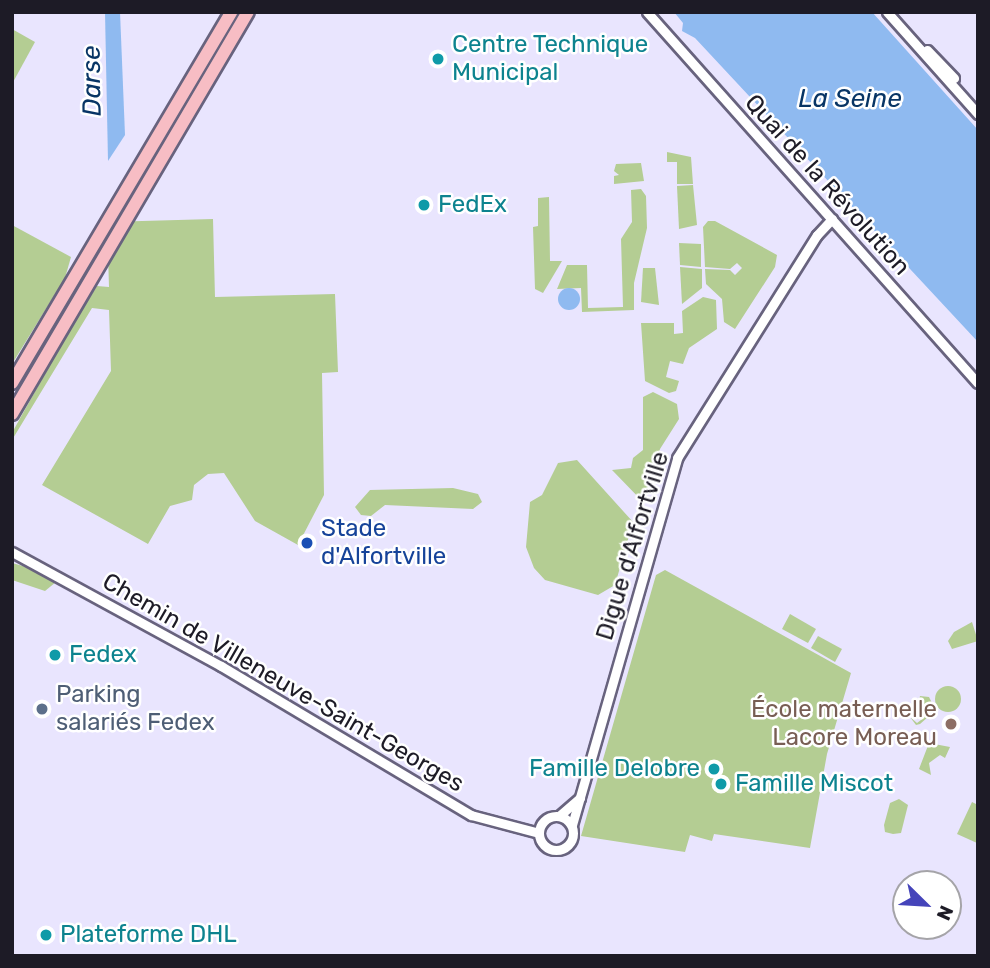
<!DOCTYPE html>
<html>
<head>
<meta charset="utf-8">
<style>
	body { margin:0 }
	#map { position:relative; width:990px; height:968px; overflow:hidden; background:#e9e5fe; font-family:Rubik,sans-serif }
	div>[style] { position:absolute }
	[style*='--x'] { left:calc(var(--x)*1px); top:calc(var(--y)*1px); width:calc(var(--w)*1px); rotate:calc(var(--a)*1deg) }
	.green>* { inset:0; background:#b4cd93 }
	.round { border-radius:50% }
	.water>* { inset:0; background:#8fbaf0 }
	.roads { filter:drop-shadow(2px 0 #68637e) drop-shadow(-2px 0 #68637e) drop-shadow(0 2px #68637e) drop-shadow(0 -2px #68637e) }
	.secondary>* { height:9px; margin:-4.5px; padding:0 4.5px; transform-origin:4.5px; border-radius:4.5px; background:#fff }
	.secondary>.ring { margin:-4.5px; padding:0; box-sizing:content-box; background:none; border:9px solid #fff; border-radius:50% }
	.highway>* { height:12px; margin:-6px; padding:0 6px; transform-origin:6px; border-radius:6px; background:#f7bdc4 }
	.dots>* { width:19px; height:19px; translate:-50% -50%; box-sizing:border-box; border:4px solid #fff; border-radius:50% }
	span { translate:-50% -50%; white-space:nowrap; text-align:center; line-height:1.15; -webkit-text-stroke:5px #fff; paint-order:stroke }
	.culture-label { font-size:24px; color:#0d838f }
	.left { translate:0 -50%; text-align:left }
	.right { translate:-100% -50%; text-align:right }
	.street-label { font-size:24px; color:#1d1b26 }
	.transit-label { font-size:24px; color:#164399 }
	.service-label { font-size:24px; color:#4e5e75 }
	.education-label { font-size:24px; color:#785e54 }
	.water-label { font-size:26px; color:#083565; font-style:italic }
	.frame { position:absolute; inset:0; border:14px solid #1d1b26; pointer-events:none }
	.north { position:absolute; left:892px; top:870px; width:70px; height:70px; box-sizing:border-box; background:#fff; border:2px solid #a5a4a8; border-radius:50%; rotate:114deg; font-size:19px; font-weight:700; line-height:28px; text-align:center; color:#1d1b26 }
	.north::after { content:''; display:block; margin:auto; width:24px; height:32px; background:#4544ba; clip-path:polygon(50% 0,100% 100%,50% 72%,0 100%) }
</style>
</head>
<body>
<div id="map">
	<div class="green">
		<div style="clip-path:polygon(12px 29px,35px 42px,12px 84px)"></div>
		<div style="clip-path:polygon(667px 152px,691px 157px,693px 184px,677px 184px,677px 162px,667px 162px)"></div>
		<div style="clip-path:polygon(641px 163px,644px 181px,614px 184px,614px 176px,619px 175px,614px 171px,616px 164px)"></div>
		<div style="clip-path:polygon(693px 185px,697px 225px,679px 229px,677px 186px)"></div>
		<div style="clip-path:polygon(641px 189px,646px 196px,647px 228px,634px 283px,634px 310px,582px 312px,581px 288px,557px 289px,567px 265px,587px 265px,588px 308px,623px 307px,621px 239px,632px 222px,631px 190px)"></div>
		<div style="clip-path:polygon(549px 197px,550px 261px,562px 261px,543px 293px,535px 289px,533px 227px,538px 226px,538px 198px)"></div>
		<div style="clip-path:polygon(213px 219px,215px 297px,335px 294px,338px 372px,322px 373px,324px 495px,298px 545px,255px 521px,224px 473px,208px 474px,194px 485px,192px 500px,170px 506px,148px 544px,42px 485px,111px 371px,109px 310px,92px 308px,12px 440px,13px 431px,71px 327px,97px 286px,109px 287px,107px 222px)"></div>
		<div style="clip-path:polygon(708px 221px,715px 221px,777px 255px,775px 267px,735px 329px,724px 322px,722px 299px,706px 284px,705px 269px,730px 270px,735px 275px,742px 268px,737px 263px,730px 269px,705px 267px,703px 227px)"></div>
		<div style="clip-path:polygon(12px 225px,71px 257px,65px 278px,12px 364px)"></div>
		<div style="clip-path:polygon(679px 243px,701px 244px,701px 267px,680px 265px)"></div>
		<div style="clip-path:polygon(680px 267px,702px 269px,702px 288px,682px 304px)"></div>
		<div style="clip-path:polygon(643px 268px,655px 268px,659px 305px,641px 302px)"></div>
		<div style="clip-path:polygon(703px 297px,716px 300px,717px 329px,689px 348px,683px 364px,670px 361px,666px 377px,679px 381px,676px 391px,669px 393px,645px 381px,641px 323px,674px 323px,674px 334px,683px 333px,682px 311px)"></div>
		<div style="clip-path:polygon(653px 392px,677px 404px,679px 419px,660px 449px,644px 503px,612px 470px,631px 468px,633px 458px,643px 450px,643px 397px)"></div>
		<div style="clip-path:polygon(577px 460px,633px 522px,615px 585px,598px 595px,545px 580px,534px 568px,526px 547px,530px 502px,542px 495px,558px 463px)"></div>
		<div style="clip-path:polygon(453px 488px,478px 494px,482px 502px,473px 509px,385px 505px,371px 516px,361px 515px,355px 507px,370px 490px)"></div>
		<div style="clip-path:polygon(12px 563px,34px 569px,56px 582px,45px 591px,12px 580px)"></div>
		<div style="clip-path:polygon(665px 570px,851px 673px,827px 754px,810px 848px,714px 834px,712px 841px,690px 835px,685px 852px,581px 836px,656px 575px)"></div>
		<div style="clip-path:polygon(790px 614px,816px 629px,808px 643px,782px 629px)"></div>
		<div style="clip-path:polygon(972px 622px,978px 641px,952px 649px,948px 641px,954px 632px)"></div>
		<div style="clip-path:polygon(818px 636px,842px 649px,835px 662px,811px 648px)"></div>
		<div class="round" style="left:935px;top:686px;width:26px;height:26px"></div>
		<div style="clip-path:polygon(920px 696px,929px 697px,933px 705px,928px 717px,920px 724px,916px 725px,910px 717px,917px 723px,925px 717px,914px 719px)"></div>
		<div style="clip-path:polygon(929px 743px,950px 747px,945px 758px,940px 755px,929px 763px,931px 775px,919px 769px)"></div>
		<div style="clip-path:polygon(899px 799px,908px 805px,901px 833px,893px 834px,885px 832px,884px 825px,890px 803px)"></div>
		<div style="clip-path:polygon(972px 802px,978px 805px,977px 843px,957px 834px)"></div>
	</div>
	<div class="water">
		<div style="clip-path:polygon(105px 12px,120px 12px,125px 135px,108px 161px)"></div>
		<div style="clip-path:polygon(674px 12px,872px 12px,978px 130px,978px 342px,695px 38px,682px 31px,683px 23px)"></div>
		<div class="round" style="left:558px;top:288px;width:22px;height:22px"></div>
	</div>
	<div class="roads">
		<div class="secondary">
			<div style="--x:647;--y:12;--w:497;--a:48.3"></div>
			<div style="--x:887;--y:12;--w:137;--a:48.3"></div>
			<div style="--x:927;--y:50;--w:39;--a:46"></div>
			<div style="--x:12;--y:552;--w:238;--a:28.6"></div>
			<div style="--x:221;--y:666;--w:291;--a:30.8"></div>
			<div style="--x:471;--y:815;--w:70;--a:14.8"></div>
			<div class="ring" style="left:539px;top:816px;width:25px;height:25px"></div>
			<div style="--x:559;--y:816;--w:28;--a:-41"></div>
			<div style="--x:572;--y:825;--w:382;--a:-74"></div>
			<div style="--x:677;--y:458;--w:263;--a:-57.9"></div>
			<div style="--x:817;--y:235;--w:22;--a:-47"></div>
		</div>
		<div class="highway">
			<div style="--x:12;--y:383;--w:431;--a:-59.4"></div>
			<div style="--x:12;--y:414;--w:466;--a:-59.6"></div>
		</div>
	</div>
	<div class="dots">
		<div style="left:438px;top:59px;background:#0f9aa8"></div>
		<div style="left:424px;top:205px;background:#0f9aa8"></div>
		<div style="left:307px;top:543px;background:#1a4fb4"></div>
		<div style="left:55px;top:655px;background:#0f9aa8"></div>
		<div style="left:42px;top:709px;background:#5c6f8a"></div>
		<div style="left:951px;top:724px;background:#8d6e63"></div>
		<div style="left:714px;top:769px;background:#0f9aa8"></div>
		<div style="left:721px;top:784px;background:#0f9aa8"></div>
		<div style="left:46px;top:935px;background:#0f9aa8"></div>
	</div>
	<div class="culture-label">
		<span class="left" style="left:452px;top:59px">Centre Technique<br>Municipal</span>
		<span class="left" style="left:438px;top:205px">FedEx</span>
		<span class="left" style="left:69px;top:655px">Fedex</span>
		<span class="right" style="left:700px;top:769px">Famille Delobre</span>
		<span class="left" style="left:735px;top:784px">Famille Miscot</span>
		<span class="left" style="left:60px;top:935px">Plateforme DHL</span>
	</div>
	<div class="street-label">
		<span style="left:827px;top:185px;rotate:48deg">Quai de la Révolution</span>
		<span style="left:633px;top:546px;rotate:-73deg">Digue d'Alfortville</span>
		<span style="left:283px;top:683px;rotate:30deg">Chemin de Villeneuve-Saint-Georges</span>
	</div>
	<div class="transit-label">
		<span class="left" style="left:321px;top:543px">Stade<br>d'Alfortville</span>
	</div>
	<div class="service-label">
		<span class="left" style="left:56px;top:709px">Parking<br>salariés Fedex</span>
	</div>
	<div class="education-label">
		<span class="right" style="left:937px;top:724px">École maternelle<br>Lacore Moreau</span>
	</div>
	<div class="water-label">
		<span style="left:92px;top:81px;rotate:-91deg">Darse</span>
		<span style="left:850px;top:99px">La Seine</span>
	</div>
	<div class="frame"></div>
	<div class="north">N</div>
</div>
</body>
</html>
